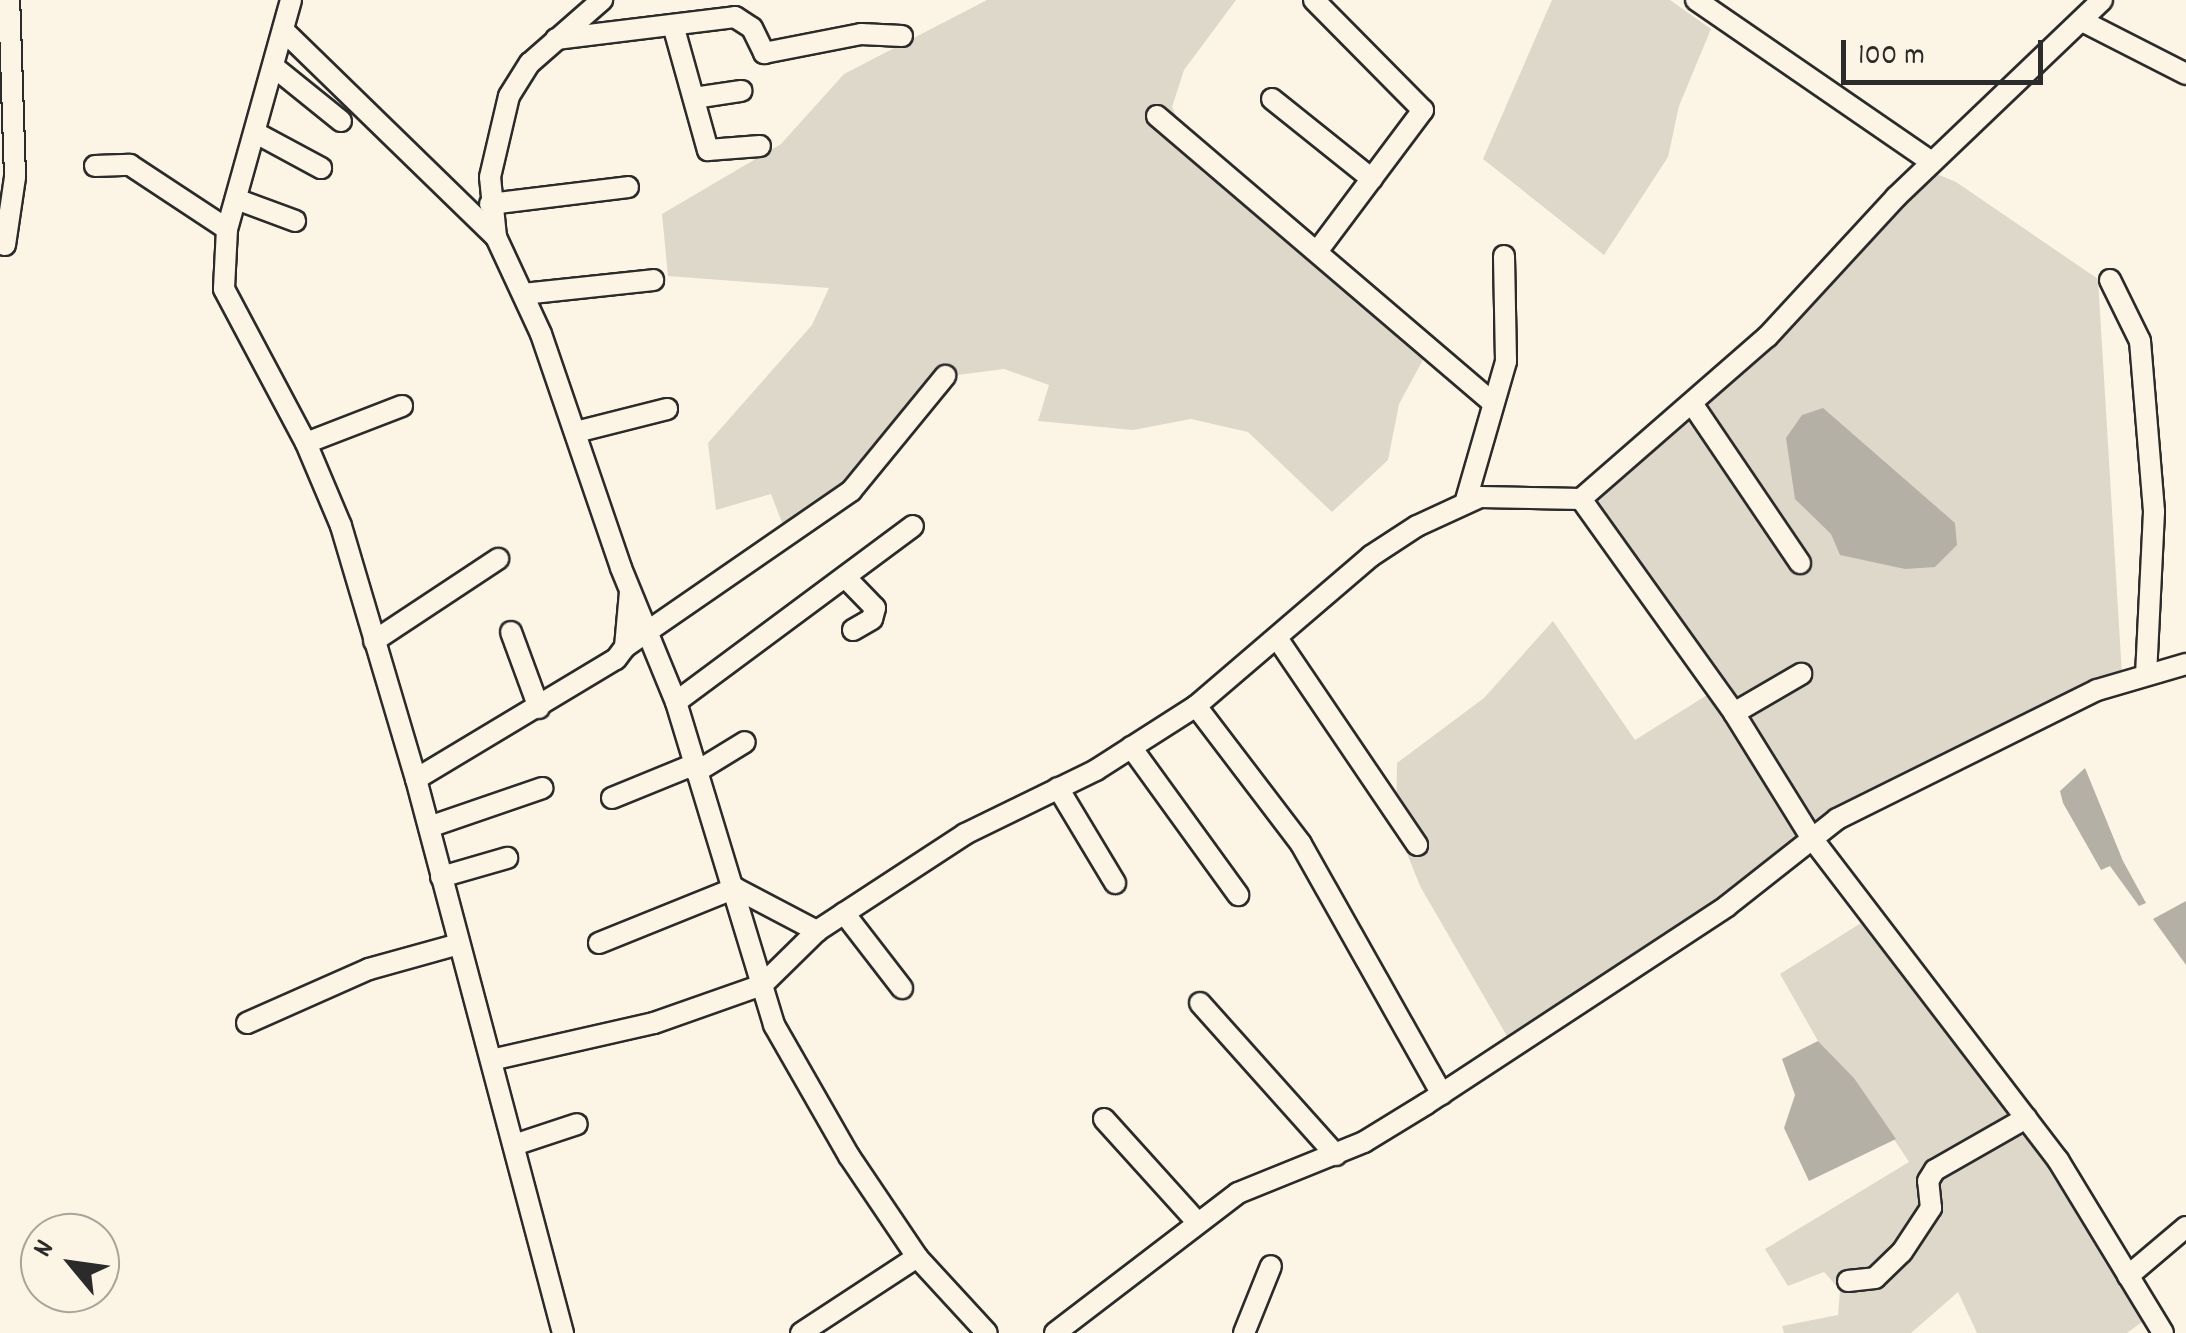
<!DOCTYPE html>
<html>
<head>
<meta charset="utf-8">
<style>
	body { margin:0 }
	#map { position:relative; width:2186px; height:1333px; overflow:hidden; background:#fcf5e5; font-family:Dekko,sans-serif }
	div>[style] { position:absolute }
	[style*='--x'] { left:calc(var(--x)*1px); top:calc(var(--y)*1px); width:calc(var(--w)*1px); rotate:calc(var(--a)*1deg) }
	.green>* { inset:0; background:#ded8ca }
	.water>* { inset:0; background:#b4b0a5 }
	.roads { filter:drop-shadow(2px 0 #2b2b2b) drop-shadow(-2px 0 #2b2b2b) drop-shadow(0 2px #2b2b2b) drop-shadow(0 -2px #2b2b2b) }
	.minor>* { height:20px; margin:-10px; padding:0 10px; transform-origin:10px; border-radius:10px; background:#fcf5e5 }
	span { translate:-50% -50%; white-space:nowrap; text-align:center; line-height:1.15; -webkit-text-stroke:8px #fcf5e5; paint-order:stroke }
	.north { position:absolute; left:20px; top:1213px; width:100px; height:100px; box-sizing:border-box; background:#fcf5e5; border:2px solid #a8a49b; border-radius:50%; rotate:299deg; font-size:28px; font-weight:700; line-height:40px; text-align:center; color:#2b2b2b }
	.north::after { content:''; display:block; margin:auto; width:35px; height:45px; background:#2b2b2b; clip-path:polygon(50% 0,100% 100%,50% 72%,0 100%) }
	.scale { position:absolute; left:1841px; top:40px; width:202px; height:45px; box-sizing:border-box; border:5px solid #2b2b2b; border-top:0; padding-left:12px; font-size:30px; line-height:35px; white-space:nowrap; color:#2b2b2b; -webkit-text-stroke:8px #fcf5e5; paint-order:stroke }
</style>
</head>
<body>
<div id="map">
	<div class="green">
		<div style="clip-path:polygon(987px 0,1236px 0,1184px 70px,1172px 107px,1202px 172px,1323px 262px,1424px 358px,1399px 404px,1388px 460px,1332px 512px,1248px 432px,1191px 419px,1133px 430px,1038px 421px,1049px 385px,1004px 369px,950px 376px,863px 476px,788px 538px,771px 494px,716px 510px,708px 443px,812px 325px,829px 288px,668px 276px,662px 214px,781px 144px,844px 74px)"></div>
		<div style="clip-path:polygon(1552px 0,1670px 0,1711px 29px,1679px 106px,1668px 157px,1604px 255px,1483px 159px)"></div>
		<div style="clip-path:polygon(1925px 169px,1956px 182px,2098px 279px,2122px 675px,1956px 750px,1511px 1043px,1420px 886px,1396px 826px,1397px 763px,1484px 698px,1553px 621px,1635px 740px,1712px 692px,1579px 497px,1767px 333px)"></div>
		<div style="clip-path:polygon(1869px 918px,1990px 1077px,2153px 1314px,2127px 1333px,1977px 1333px,1958px 1292px,1911px 1333px,1784px 1333px,1782px 1326px,1838px 1315px,1840px 1290px,1824px 1272px,1788px 1286px,1765px 1249px,1909px 1162px,1854px 1078px,1818px 1041px,1780px 974px)"></div>
	</div>
	<div class="water">
		<div style="clip-path:polygon(1823px 408px,1955px 523px,1957px 545px,1935px 567px,1905px 569px,1840px 555px,1831px 534px,1795px 499px,1786px 438px,1802px 415px)"></div>
		<div style="clip-path:polygon(2085px 768px,2123px 861px,2146px 903px,2139px 906px,2110px 866px,2101px 870px,2063px 803px,2060px 791px)"></div>
		<div style="clip-path:polygon(2186px 901px,2186px 965px,2153px 919px)"></div>
		<div style="clip-path:polygon(1818px 1041px,1854px 1078px,1896px 1139px,1809px 1181px,1784px 1128px,1795px 1095px,1782px 1059px)"></div>
	</div>
	<div class="roads">
		<div class="minor">
			<div style="--x:291;--y:0;--w:238;--a:105.6"></div>
			<div style="--x:227;--y:229;--w:60;--a:92.9"></div>
			<div style="--x:224;--y:289;--w:174;--a:62"></div>
			<div style="--x:306;--y:443;--w:90;--a:67.1"></div>
			<div style="--x:341;--y:526;--w:264;--a:73.5"></div>
			<div style="--x:416;--y:779;--w:573;--a:75.14"></div>
			<div style="--x:1314;--y:0;--w:155;--a:45.3"></div>
			<div style="--x:1423;--y:110;--w:174;--a:126.8"></div>
			<div style="--x:1696;--y:0;--w:286;--a:34.5"></div>
			<div style="--x:2082;--y:21;--w:117;--a:27"></div>
			<div style="--x:673;--y:25;--w:130;--a:74.4"></div>
			<div style="--x:708;--y:150;--w:52;--a:-4.4"></div>
			<div style="--x:283;--y:30;--w:297;--a:44.2"></div>
			<div style="--x:496;--y:237;--w:107;--a:65.1"></div>
			<div style="--x:541;--y:334;--w:247;--a:71.1"></div>
			<div style="--x:621;--y:568;--w:145;--a:67.7"></div>
			<div style="--x:676;--y:702;--w:338;--a:73.1"></div>
			<div style="--x:774;--y:1025;--w:151;--a:60.2"></div>
			<div style="--x:849;--y:1156;--w:122;--a:56"></div>
			<div style="--x:917;--y:1257;--w:103;--a:47.4"></div>
			<div style="--x:556;--y:39;--w:180;--a:-7"></div>
			<div style="--x:735;--y:17;--w:20;--a:33"></div>
			<div style="--x:752;--y:28;--w:28;--a:64"></div>
			<div style="--x:764;--y:53;--w:99;--a:-11.1"></div>
			<div style="--x:861;--y:34;--w:41;--a:2.8"></div>
			<div style="--x:274;--y:67;--w:86;--a:38.9"></div>
			<div style="--x:694;--y:98;--w:48;--a:-8.5"></div>
			<div style="--x:1272;--y:99;--w:128;--a:38.7"></div>
			<div style="--x:1157;--y:116;--w:440;--a:40.5"></div>
			<div style="--x:256;--y:133;--w:74;--a:28.3"></div>
			<div style="--x:95;--y:166;--w:35;--a:-2"></div>
			<div style="--x:130;--y:165;--w:116;--a:33.4"></div>
			<div style="--x:236;--y:199;--w:63;--a:20.4"></div>
			<div style="--x:490;--y:204;--w:139;--a:-7"></div>
			<div style="--x:496;--y:237;--w:60;--a:-95.7"></div>
			<div style="--x:490;--y:177;--w:83;--a:-76.8"></div>
			<div style="--x:509;--y:96;--w:39;--a:-58"></div>
			<div style="--x:530;--y:63;--w:96;--a:-41.2"></div>
			<div style="--x:5;--y:245;--w:69;--a:-81.6"></div>
			<div style="--x:15;--y:177;--w:177;--a:-91.9"></div>
			<div style="--x:2110;--y:280;--w:68;--a:63.8"></div>
			<div style="--x:2140;--y:341;--w:172;--a:85.3"></div>
			<div style="--x:2154;--y:512;--w:161;--a:92.8"></div>
			<div style="--x:523;--y:294;--w:131;--a:-6.1"></div>
			<div style="--x:1693;--y:405;--w:191;--a:55.9"></div>
			<div style="--x:576;--y:432;--w:94;--a:-14.2"></div>
			<div style="--x:306;--y:443;--w:103;--a:-21.1"></div>
			<div style="--x:1581;--y:499;--w:263;--a:54.4"></div>
			<div style="--x:1734;--y:713;--w:146;--a:58.2"></div>
			<div style="--x:1811;--y:837;--w:407;--a:52.6"></div>
			<div style="--x:2058;--y:1160;--w:202;--a:58.7"></div>
			<div style="--x:1466;--y:500;--w:145;--a:-73.9"></div>
			<div style="--x:1506;--y:361;--w:105;--a:-91.1"></div>
			<div style="--x:845;--y:577;--w:43;--a:45.9"></div>
			<div style="--x:875;--y:608;--w:11;--a:105"></div>
			<div style="--x:872;--y:619;--w:22;--a:150"></div>
			<div style="--x:511;--y:632;--w:81;--a:69.8"></div>
			<div style="--x:1277;--y:638;--w:250;--a:55.9"></div>
			<div style="--x:374;--y:641;--w:149;--a:-33.5"></div>
			<div style="--x:625;--y:647;--w:275;--a:-34.6"></div>
			<div style="--x:851;--y:491;--w:149;--a:-50.7"></div>
			<div style="--x:676;--y:702;--w:295;--a:-36.6"></div>
			<div style="--x:1196;--y:706;--w:173;--a:52.7"></div>
			<div style="--x:1301;--y:844;--w:287;--a:60.6"></div>
			<div style="--x:1734;--y:713;--w:78;--a:-30.2"></div>
			<div style="--x:1131;--y:747;--w:183;--a:54.1"></div>
			<div style="--x:696;--y:772;--w:57;--a:-31.5"></div>
			<div style="--x:416;--y:779;--w:233;--a:-31"></div>
			<div style="--x:616;--y:659;--w:15;--a:-53"></div>
			<div style="--x:625;--y:647;--w:55;--a:-84.8"></div>
			<div style="--x:1058;--y:788;--w:111;--a:59"></div>
			<div style="--x:612;--y:798;--w:87;--a:-22.2"></div>
			<div style="--x:429;--y:827;--w:120;--a:-19"></div>
			<div style="--x:441;--y:877;--w:69;--a:-16.1"></div>
			<div style="--x:844;--y:913;--w:95;--a:52.3"></div>
			<div style="--x:599;--y:943;--w:147;--a:-22"></div>
			<div style="--x:735;--y:888;--w:93;--a:27.7"></div>
			<div style="--x:1200;--y:1003;--w:204;--a:48.2"></div>
			<div style="--x:247;--y:1023;--w:133;--a:-23.9"></div>
			<div style="--x:369;--y:969;--w:93;--a:-15.5"></div>
			<div style="--x:491;--y:1060;--w:167;--a:-12.8"></div>
			<div style="--x:654;--y:1023;--w:114;--a:-19.4"></div>
			<div style="--x:762;--y:985;--w:77;--a:-44.5"></div>
			<div style="--x:817;--y:931;--w:177;--a:-33.2"></div>
			<div style="--x:965;--y:834;--w:146;--a:-26"></div>
			<div style="--x:1096;--y:770;--w:119;--a:-32.6"></div>
			<div style="--x:1196;--y:706;--w:230;--a:-40.6"></div>
			<div style="--x:1371;--y:556;--w:55;--a:-33.1"></div>
			<div style="--x:1417;--y:526;--w:69;--a:-24.7"></div>
			<div style="--x:1480;--y:497;--w:101;--a:1.1"></div>
			<div style="--x:1581;--y:499;--w:247;--a:-41.1"></div>
			<div style="--x:1767;--y:337;--w:190;--a:-47.3"></div>
			<div style="--x:1896;--y:197;--w:285;--a:-43.7"></div>
			<div style="--x:1104;--y:1119;--w:139;--a:47.9"></div>
			<div style="--x:514;--y:1145;--w:66;--a:-18.4"></div>
			<div style="--x:2128;--y:1276;--w:76;--a:-40.2"></div>
			<div style="--x:1848;--y:1281;--w:27;--a:-6"></div>
			<div style="--x:1875;--y:1278;--w:37;--a:-44"></div>
			<div style="--x:1902;--y:1252;--w:53;--a:-56.6"></div>
			<div style="--x:1931;--y:1208;--w:27;--a:-96"></div>
			<div style="--x:1928;--y:1181;--w:13;--a:-58"></div>
			<div style="--x:1935;--y:1170;--w:105;--a:-29.7"></div>
			<div style="--x:801;--y:1333;--w:139;--a:-33.2"></div>
			<div style="--x:1055;--y:1333;--w:230;--a:-37.4"></div>
			<div style="--x:1238;--y:1193;--w:136;--a:-22"></div>
			<div style="--x:1364;--y:1142;--w:73;--a:-31.5"></div>
			<div style="--x:1426;--y:1104;--w:360;--a:-33.3"></div>
			<div style="--x:1727;--y:906;--w:140;--a:-38.3"></div>
			<div style="--x:1837;--y:819;--w:290;--a:-26.4"></div>
			<div style="--x:2097;--y:690;--w:93;--a:-16.3"></div>
			<div style="--x:1244;--y:1333;--w:72;--a:-68.1"></div>
		</div>
	</div>
	<div class="north">N</div>
	<div class="scale">100 m</div>
</div>
</body>
</html>
